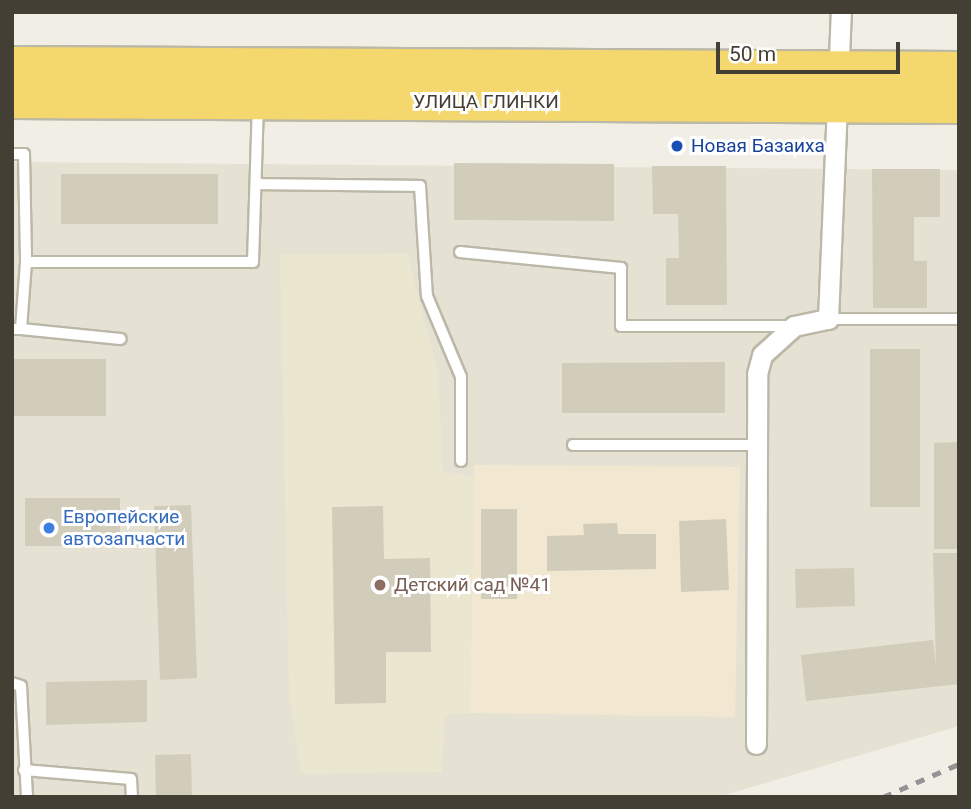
<!DOCTYPE html>
<html>
<head>
<meta charset="utf-8">
<style>
	body { margin:0 }
	#map { position:relative; width:971px; height:809px; overflow:hidden; background:#f1efe5; font-family:Roboto,sans-serif }
	div>[style] { position:absolute }
	[style*='--x'] { left:calc(var(--x)*1px); top:calc(var(--y)*1px); width:calc(var(--w)*1px); rotate:calc(var(--a)*1deg) }
	.residential>* { inset:0; background:#e5e2d3 }
	.commercial>* { inset:0; background:#f2e8d1 }
	.education>* { inset:0; background:#eae6d0 }
	.building>* { inset:0; background:#d2ccbb }
	.roads { filter:drop-shadow(2px 0 #bcb8a8) drop-shadow(-2px 0 #bcb8a8) drop-shadow(0 2px #bcb8a8) drop-shadow(0 -2px #bcb8a8) }
	.lane>* { height:10px; margin:-5px; padding:0 5px; transform-origin:5px; border-radius:5px; background:#fff }
	.street>* { height:19px; margin:-9.5px; padding:0 9.5px; transform-origin:9.5px; border-radius:9.5px; background:#fff }
	.highway>* { height:37px; margin:-18.5px; padding:0 18.5px; transform-origin:18.5px; border-radius:18.5px; background:#f4d86d }
	.rail>* { height:5px; margin-top:-2.5px; transform-origin:0; background:repeating-linear-gradient(90deg,#949494 0 9px,transparent 0 18px) }
	.dots>* { width:19px; height:19px; translate:-50% -50%; box-sizing:border-box; border:4px solid #fff; border-radius:50% }
	span { translate:-50% -50%; white-space:nowrap; text-align:center; line-height:1.15; -webkit-text-stroke:6px #fff; paint-order:stroke }
	.street-label { font-size:19px; color:#433f35 }
	.transit-label { font-size:19px; color:#164399 }
	.left { translate:0 -50%; text-align:left }
	.shop-label { font-size:19px; color:#366cbe }
	.education-label { font-size:19px; color:#785e54 }
	.frame { position:absolute; inset:0; border:14px solid #433f35; pointer-events:none }
	.scale { position:absolute; left:716px; top:42px; width:184px; height:32px; box-sizing:border-box; border:4px solid #433f35; border-top:0; padding-left:9px; font-size:21px; line-height:24px; white-space:nowrap; color:#433f35; -webkit-text-stroke:5px #fff; paint-order:stroke }
</style>
</head>
<body>
<div id="map">
	<div class="residential">
		<div style="clip-path:polygon(12px 162px,959px 170px,959px 726px,718px 797px,12px 797px)"></div>
	</div>
	<div class="commercial">
		<div style="clip-path:polygon(474px 465px,740px 467px,735px 717px,470px 713px)"></div>
	</div>
	<div class="education">
		<div style="clip-path:polygon(407px 253px,438px 373px,443px 471px,474px 477px,470px 713px,445px 714px,442px 772px,301px 774px,289px 692px,280px 255px)"></div>
	</div>
	<div class="building">
		<div style="clip-path:polygon(454px 163px,614px 164px,614px 221px,454px 220px)"></div>
		<div style="clip-path:polygon(652px 166px,726px 166px,727px 305px,666px 305px,666px 258px,679px 258px,678px 214px,653px 214px)"></div>
		<div style="clip-path:polygon(872px 169px,940px 169px,940px 217px,914px 217px,914px 261px,927px 261px,927px 308px,873px 308px)"></div>
		<div style="clip-path:polygon(61px 174px,218px 174px,218px 224px,61px 224px)"></div>
		<div style="clip-path:polygon(870px 349px,920px 349px,920px 507px,870px 507px)"></div>
		<div style="clip-path:polygon(12px 359px,106px 359px,106px 416px,12px 416px)"></div>
		<div style="clip-path:polygon(725px 362px,725px 413px,562px 413px,562px 363px)"></div>
		<div style="clip-path:polygon(959px 442px,959px 549px,934px 549px,934px 443px)"></div>
		<div style="clip-path:polygon(25px 498px,120px 498px,120px 546px,25px 546px)"></div>
		<div style="clip-path:polygon(191px 505px,197px 678px,160px 680px,154px 506px)"></div>
		<div style="clip-path:polygon(383px 506px,384px 559px,430px 558px,431px 652px,386px 652px,386px 703px,335px 704px,332px 507px)"></div>
		<div style="clip-path:polygon(481px 509px,517px 509px,517px 599px,481px 599px)"></div>
		<div style="clip-path:polygon(726px 519px,729px 590px,681px 592px,679px 521px)"></div>
		<div style="clip-path:polygon(617px 523px,618px 534px,656px 534px,656px 569px,547px 571px,547px 536px,584px 535px,583px 524px)"></div>
		<div style="clip-path:polygon(933px 553px,959px 553px,959px 684px,806px 701px,801px 655px,933px 640px,936px 667px)"></div>
		<div style="clip-path:polygon(854px 568px,855px 606px,796px 608px,795px 569px)"></div>
		<div style="clip-path:polygon(147px 680px,147px 722px,46px 725px,46px 682px)"></div>
		<div style="clip-path:polygon(191px 754px,192px 797px,156px 797px,155px 755px)"></div>
	</div>
	<div class="roads">
		<div class="lane">
			<div style="--x:12;--y:154;--w:12;--a:0"></div>
			<div style="--x:24;--y:154;--w:108;--a:88.9"></div>
			<div style="--x:256;--y:184;--w:164;--a:0.7"></div>
			<div style="--x:420;--y:186;--w:110;--a:86.4"></div>
			<div style="--x:427;--y:296;--w:88;--a:67.2"></div>
			<div style="--x:461;--y:377;--w:84;--a:90"></div>
			<div style="--x:460;--y:252;--w:162;--a:5.7"></div>
			<div style="--x:621;--y:268;--w:58;--a:90"></div>
			<div style="--x:621;--y:326;--w:170;--a:0"></div>
			<div style="--x:828;--y:319;--w:130;--a:0"></div>
			<div style="--x:12;--y:329;--w:9;--a:0"></div>
			<div style="--x:21;--y:329;--w:67;--a:-85.7"></div>
			<div style="--x:26;--y:262;--w:227;--a:0"></div>
			<div style="--x:253;--y:262;--w:155;--a:-88.2"></div>
			<div style="--x:21;--y:329;--w:100;--a:5.7"></div>
			<div style="--x:573;--y:445;--w:185;--a:0"></div>
			<div style="--x:12;--y:683;--w:9;--a:18"></div>
			<div style="--x:21;--y:686;--w:111;--a:86.9"></div>
			<div style="--x:24;--y:770;--w:107;--a:4.8"></div>
			<div style="--x:131;--y:779;--w:18;--a:87"></div>
		</div>
		<div class="street">
			<div style="--x:756;--y:744;--w:370;--a:-89.8"></div>
			<div style="--x:757;--y:374;--w:20;--a:-75"></div>
			<div style="--x:762;--y:355;--w:43;--a:-42.2"></div>
			<div style="--x:794;--y:326;--w:35;--a:-12"></div>
			<div style="--x:828;--y:319;--w:307;--a:-87.6"></div>
		</div>
		<div class="highway">
			<div style="--x:12;--y:65;--w:947;--a:0.3"></div>
			<div style="--x:12;--y:99;--w:947;--a:0.3"></div>
		</div>
	</div>
	<div class="rail">
		<div style="--x:883;--y:797;--w:83;--a:-23.5"></div>
	</div>
	<div class="dots">
		<div style="left:677px;top:146px;background:#1a4fb4"></div>
		<div style="left:49px;top:528px;background:#3f7fe0"></div>
		<div style="left:380px;top:585px;background:#8d6e63"></div>
	</div>
	<div class="street-label">
		<span style="left:486px;top:102px">УЛИЦА ГЛИНКИ</span>
	</div>
	<div class="transit-label">
		<span class="left" style="left:691px;top:146px">Новая Базаиха</span>
	</div>
	<div class="shop-label">
		<span class="left" style="left:63px;top:528px">Европейские<br>автозапчасти</span>
	</div>
	<div class="education-label">
		<span class="left" style="left:394px;top:585px">Детский сад №41</span>
	</div>
	<div class="frame"></div>
	<div class="scale">50 m</div>
</div>
</body>
</html>
